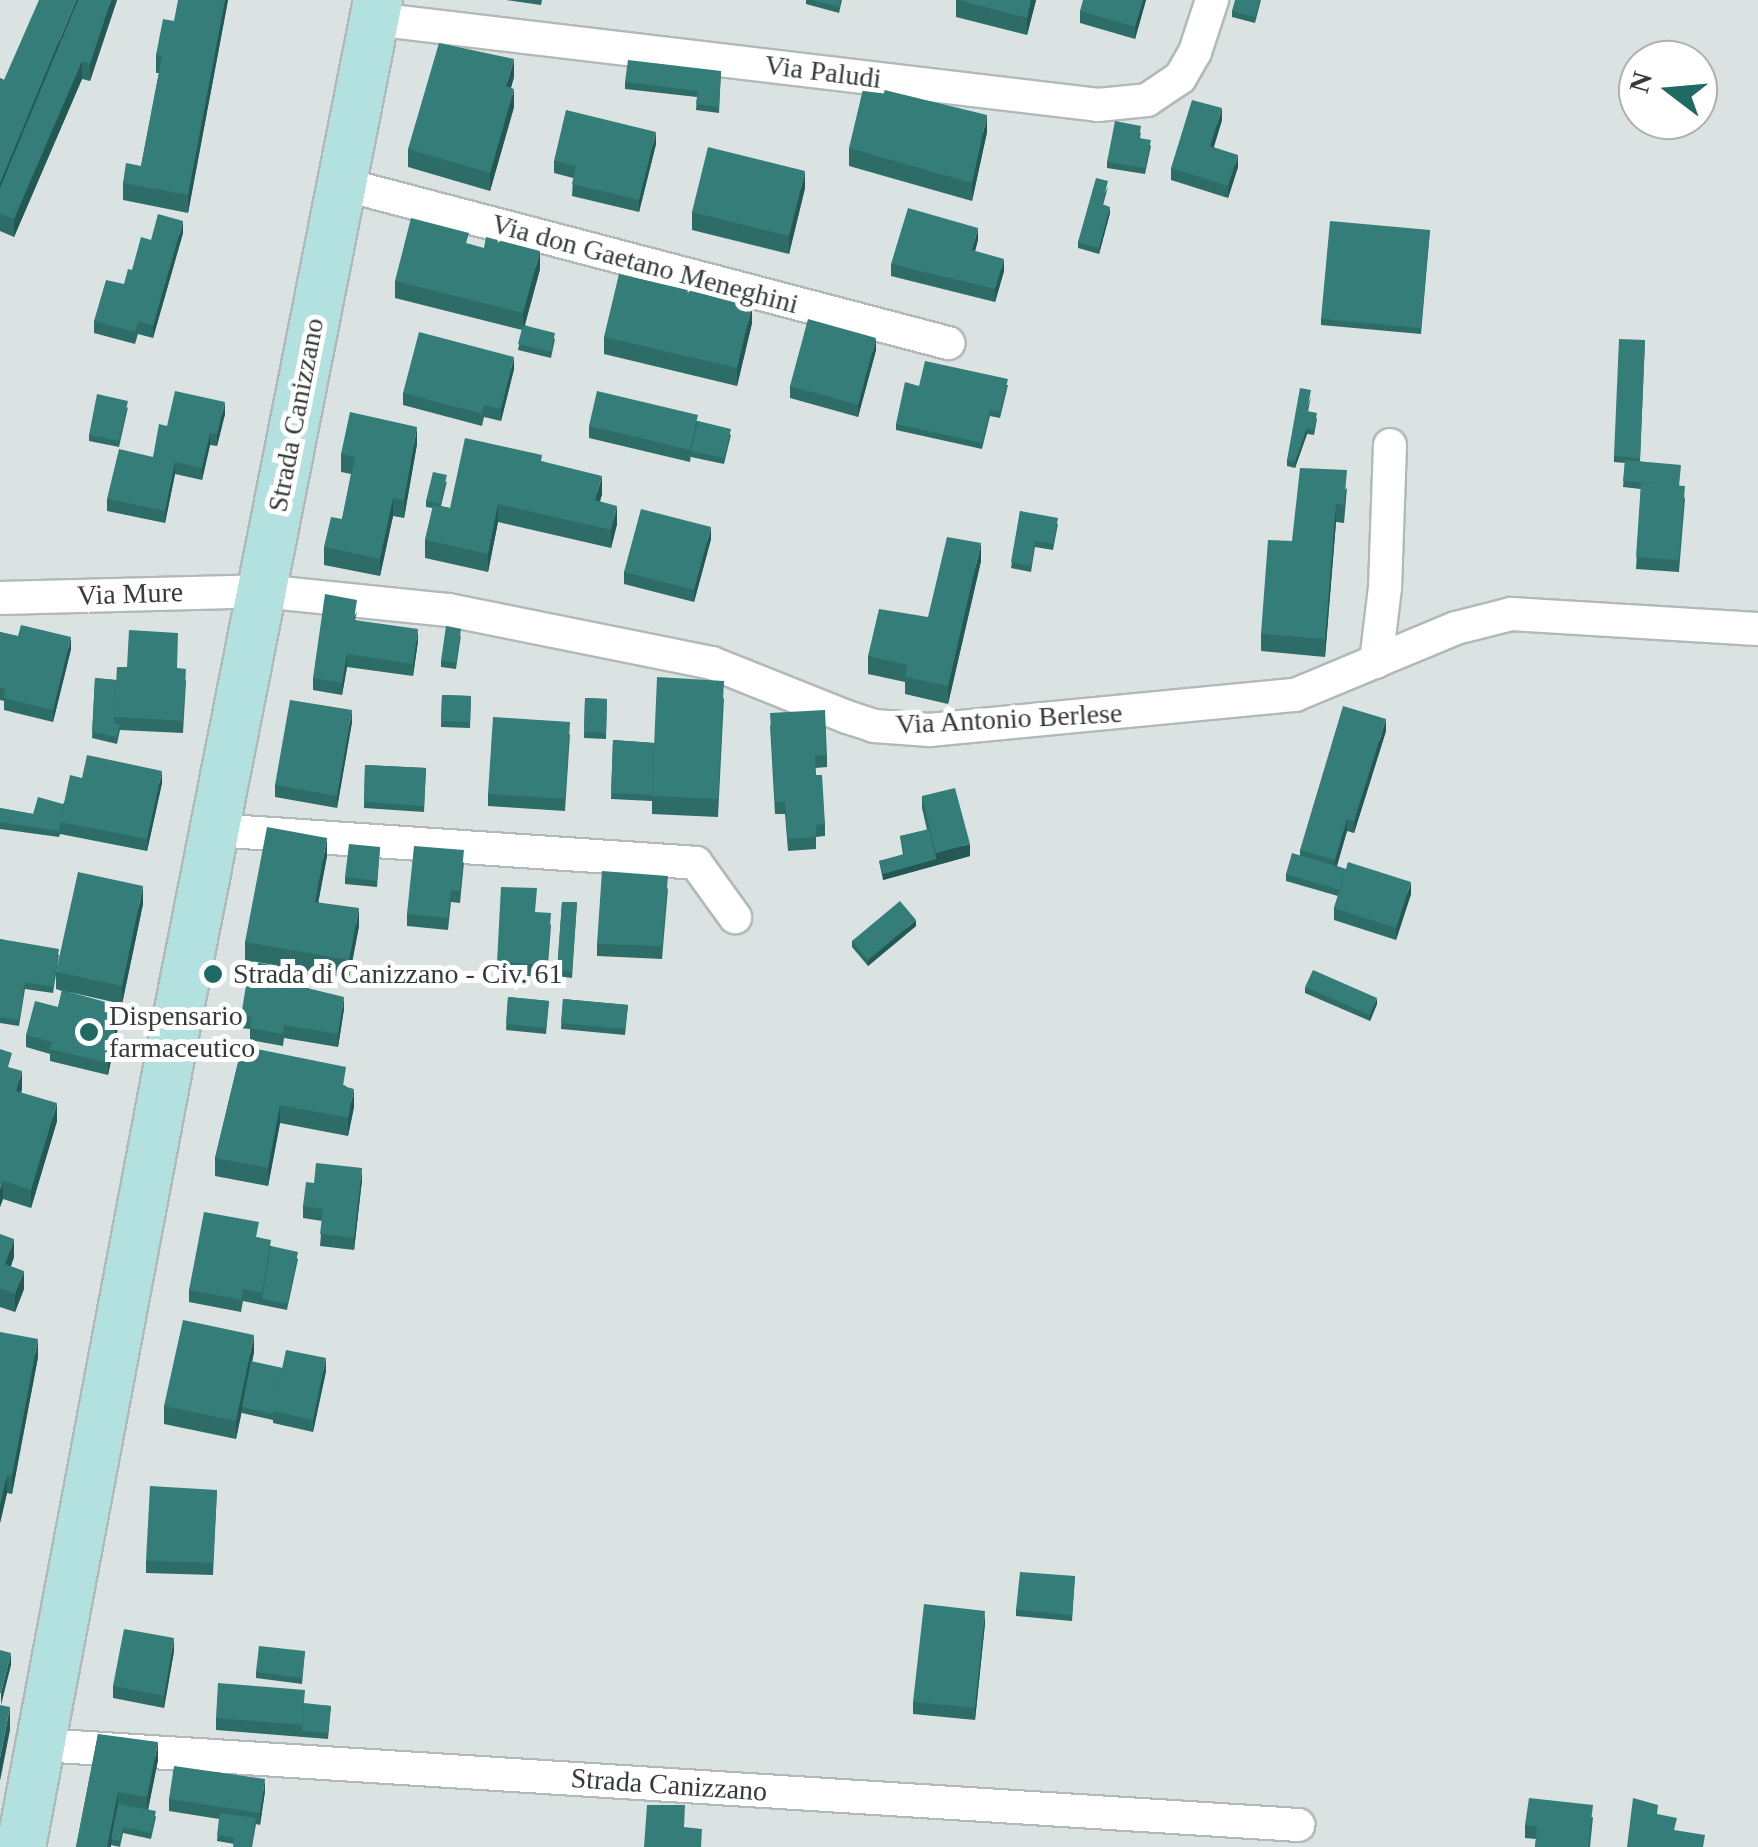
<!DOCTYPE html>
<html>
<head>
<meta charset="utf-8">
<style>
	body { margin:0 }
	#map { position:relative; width:1758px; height:1847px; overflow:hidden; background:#dbe3e2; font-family:Georgia,serif }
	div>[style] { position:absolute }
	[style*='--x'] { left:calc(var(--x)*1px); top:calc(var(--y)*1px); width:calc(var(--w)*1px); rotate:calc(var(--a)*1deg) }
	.roads { filter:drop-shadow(2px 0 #b2b9b9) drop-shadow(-2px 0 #b2b9b9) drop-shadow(0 2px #b2b9b9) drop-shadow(0 -2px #b2b9b9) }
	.street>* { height:32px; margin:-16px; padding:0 16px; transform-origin:16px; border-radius:16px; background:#fff }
	.secondary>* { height:48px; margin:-24px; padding:0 24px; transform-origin:24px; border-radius:24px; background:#b2e1df }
	.wall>* { inset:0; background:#2d6c67 }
	.shaded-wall>* { inset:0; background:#245854 }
	.building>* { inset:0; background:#347d78 }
	.dots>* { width:28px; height:28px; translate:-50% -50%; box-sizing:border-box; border:5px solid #fff; border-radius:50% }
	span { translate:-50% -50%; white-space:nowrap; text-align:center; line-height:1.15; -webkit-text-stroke:10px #fff; paint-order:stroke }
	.street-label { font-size:28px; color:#363a39 }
	.poi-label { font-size:28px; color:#363a39 }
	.left { translate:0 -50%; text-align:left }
	.north { position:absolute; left:1618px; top:40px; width:100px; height:100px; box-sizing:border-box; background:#fff; border:2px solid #afb0b0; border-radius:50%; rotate:286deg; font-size:28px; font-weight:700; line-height:40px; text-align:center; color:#363a39 }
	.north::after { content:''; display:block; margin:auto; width:35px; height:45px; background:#1f6a65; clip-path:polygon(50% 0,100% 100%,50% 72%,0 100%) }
</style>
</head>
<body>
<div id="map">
	<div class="roads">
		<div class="street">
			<div style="--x:374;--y:19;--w:729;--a:6.77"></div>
			<div style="--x:1098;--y:105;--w:49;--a:-5.8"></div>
			<div style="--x:1147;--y:100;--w:40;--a:-34"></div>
			<div style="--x:1180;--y:78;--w:30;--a:-60"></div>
			<div style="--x:1195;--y:52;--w:55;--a:-71.9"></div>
			<div style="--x:342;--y:184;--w:627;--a:14.7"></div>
			<div style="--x:0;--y:598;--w:261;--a:-1.5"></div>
			<div style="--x:261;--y:591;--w:189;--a:5.8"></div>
			<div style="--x:449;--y:610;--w:268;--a:11.4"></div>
			<div style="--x:712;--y:663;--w:145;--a:21.8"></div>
			<div style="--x:847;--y:717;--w:28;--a:18"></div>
			<div style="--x:874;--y:726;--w:56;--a:4.1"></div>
			<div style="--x:930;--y:730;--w:367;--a:-5.5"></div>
			<div style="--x:1295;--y:695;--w:174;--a:-22.6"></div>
			<div style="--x:1456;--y:628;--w:57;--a:-14.3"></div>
			<div style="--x:1511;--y:614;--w:247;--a:3.5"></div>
			<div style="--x:1376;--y:662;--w:75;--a:-83.1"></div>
			<div style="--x:1385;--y:588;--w:143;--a:-88"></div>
			<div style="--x:214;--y:830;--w:483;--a:3.9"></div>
			<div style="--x:696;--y:863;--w:67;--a:54.2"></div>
			<div style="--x:41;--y:1745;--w:1260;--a:3.64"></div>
		</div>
		<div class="secondary">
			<div style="--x:21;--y:1847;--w:836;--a:-79.32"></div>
			<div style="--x:176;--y:1025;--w:1045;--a:-78.85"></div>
		</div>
	</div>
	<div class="wall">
		<div style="clip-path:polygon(117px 0,90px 81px,82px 79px,14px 237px,0 231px,0 78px,4px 80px)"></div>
		<div style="clip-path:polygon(228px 0,188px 213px,123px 200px,123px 183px,141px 166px,159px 73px,156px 73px,156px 55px,174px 21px)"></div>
		<div style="clip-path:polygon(506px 0,542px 0,541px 5px)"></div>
		<div style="clip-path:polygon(806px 0,842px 0,839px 13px,806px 4px)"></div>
		<div style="clip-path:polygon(956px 0,1036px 0,1027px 35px,956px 17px)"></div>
		<div style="clip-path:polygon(1146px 0,1135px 39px,1080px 23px,1080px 11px)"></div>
		<div style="clip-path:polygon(1261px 0,1255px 23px,1232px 17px,1232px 11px)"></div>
		<div style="clip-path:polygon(721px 71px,719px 113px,696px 110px,697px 97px,625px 89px,625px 82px)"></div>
		<div style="clip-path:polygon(514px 77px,511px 88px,514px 107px,490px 191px,408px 167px,408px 149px)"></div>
		<div style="clip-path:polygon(1222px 120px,1214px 147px,1238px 167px,1228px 198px,1171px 180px,1171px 168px)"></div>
		<div style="clip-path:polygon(987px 132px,972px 201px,849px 166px,849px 148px)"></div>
		<div style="clip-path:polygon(1141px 132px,1140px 138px,1151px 146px,1145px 174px,1107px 168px,1107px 162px)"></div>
		<div style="clip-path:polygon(656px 144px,639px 212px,572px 196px,573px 178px,554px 173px,554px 161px)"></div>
		<div style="clip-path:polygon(1108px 187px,1103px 205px,1110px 213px,1099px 254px,1078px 248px,1078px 242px)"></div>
		<div style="clip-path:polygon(805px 188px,789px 254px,692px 230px,692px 212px)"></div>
		<div style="clip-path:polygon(1430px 230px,1421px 334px,1321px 325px,1321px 319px)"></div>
		<div style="clip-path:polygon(183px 233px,153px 338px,138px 334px,135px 344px,94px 333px,94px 321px,124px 284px,151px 240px)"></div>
		<div style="clip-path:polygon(978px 240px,975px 251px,1004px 271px,995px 302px,891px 276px,891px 264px)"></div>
		<div style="clip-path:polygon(469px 244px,540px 269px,525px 325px,555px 339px,551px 358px,518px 350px,522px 330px,395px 298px,395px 281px)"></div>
		<div style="clip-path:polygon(752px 323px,737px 386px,604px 354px,604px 337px)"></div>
		<div style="clip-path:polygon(1645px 340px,1640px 461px,1680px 486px,1685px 499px,1679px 572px,1636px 569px,1641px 489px,1623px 487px,1625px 463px,1614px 462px,1614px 456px)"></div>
		<div style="clip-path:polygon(876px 350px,858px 417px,790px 398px,790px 386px)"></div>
		<div style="clip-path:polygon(514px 369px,501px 421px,484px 417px,482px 426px,403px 405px,403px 393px)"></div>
		<div style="clip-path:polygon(1008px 385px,1000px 418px,990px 416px,982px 449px,896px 430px,896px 424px,919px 386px)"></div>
		<div style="clip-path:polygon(1311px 397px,1308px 411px,1317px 419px,1314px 435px,1307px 434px,1295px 468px,1287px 466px,1287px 460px)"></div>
		<div style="clip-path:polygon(128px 407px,119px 447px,89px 441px,89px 435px)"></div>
		<div style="clip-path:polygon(225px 414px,217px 446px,210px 445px,202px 480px,175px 474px,165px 523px,107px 511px,107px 499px,153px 457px,167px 426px)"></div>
		<div style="clip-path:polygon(698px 421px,731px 435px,724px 464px,691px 457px,691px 455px,690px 462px,589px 438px,589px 426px)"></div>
		<div style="clip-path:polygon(417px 444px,404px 518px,393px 516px,380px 576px,324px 565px,324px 547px,342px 519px,351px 474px,341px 472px,341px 454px)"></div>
		<div style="clip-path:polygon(542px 461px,602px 494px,600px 501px,617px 524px,611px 548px,498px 522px,488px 572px,425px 558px,425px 540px,433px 508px,426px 507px,426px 501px,447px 481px,441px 506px,450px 508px)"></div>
		<div style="clip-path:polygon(1347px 488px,1344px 523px,1336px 522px,1325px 657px,1261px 651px,1261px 634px,1292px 541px)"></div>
		<div style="clip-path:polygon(1020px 511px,1058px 524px,1053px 550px,1035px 547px,1031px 572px,1011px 568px)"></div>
		<div style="clip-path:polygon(711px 539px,694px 602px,624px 584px,624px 572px)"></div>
		<div style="clip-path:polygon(981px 561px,948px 704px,905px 694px,905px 682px,868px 674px,868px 656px,928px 617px)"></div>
		<div style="clip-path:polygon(357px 612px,355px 620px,418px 641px,413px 676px,347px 667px,342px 695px,313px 690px,313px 678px)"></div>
		<div style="clip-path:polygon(0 632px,71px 649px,53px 722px,4px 710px,4px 701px,0 700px)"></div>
		<div style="clip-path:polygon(461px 635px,456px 669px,441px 667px,441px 661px)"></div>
		<div style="clip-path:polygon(177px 668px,186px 681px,183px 733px,120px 730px,117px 744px,92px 738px,95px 678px,116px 680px)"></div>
		<div style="clip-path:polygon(442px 695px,471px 696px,470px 728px,441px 727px)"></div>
		<div style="clip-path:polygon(585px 698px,607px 699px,606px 739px,584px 738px)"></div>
		<div style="clip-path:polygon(724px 698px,718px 817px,652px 814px,652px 801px,611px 799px,613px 740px,654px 743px)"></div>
		<div style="clip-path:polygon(352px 722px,337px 808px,275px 797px,275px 785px)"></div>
		<div style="clip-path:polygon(770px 725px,827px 755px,827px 767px,815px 768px,825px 824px,825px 836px,816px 837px,816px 849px,788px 851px,785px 814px,775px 814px)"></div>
		<div style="clip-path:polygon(1386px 731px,1354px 833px,1347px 831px,1337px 866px,1411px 894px,1396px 940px,1334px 920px,1334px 908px,1338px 896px,1286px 881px,1286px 874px,1300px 856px,1300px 850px)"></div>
		<div style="clip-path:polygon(570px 734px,565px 811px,488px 806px,488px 794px)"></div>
		<div style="clip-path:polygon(365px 765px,426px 768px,424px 812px,364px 808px)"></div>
		<div style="clip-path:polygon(82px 778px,162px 783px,147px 851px,60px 834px,59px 837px,0 829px,0 808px,33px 814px,63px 804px)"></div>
		<div style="clip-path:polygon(922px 796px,970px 856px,883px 880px,879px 861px,903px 855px,900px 836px,927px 830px,922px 808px)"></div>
		<div style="clip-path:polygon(380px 847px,377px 887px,345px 884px,345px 877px)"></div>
		<div style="clip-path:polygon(327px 856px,318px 902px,359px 926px,349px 978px,245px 960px,245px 942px)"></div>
		<div style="clip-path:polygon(464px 862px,460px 903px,451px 902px,448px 930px,407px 926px,407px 914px)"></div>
		<div style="clip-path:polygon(668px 888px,662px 959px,597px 956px,597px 944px)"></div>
		<div style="clip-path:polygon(562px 902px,577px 902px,572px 978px,557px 976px)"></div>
		<div style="clip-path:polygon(143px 904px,122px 1004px,69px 992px,120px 1018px,108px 1075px,50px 1061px,50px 1054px,26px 1047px,26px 1035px,58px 1007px,62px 991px,56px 989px,56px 972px)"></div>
		<div style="clip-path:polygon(536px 912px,551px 925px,547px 977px,497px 974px,497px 962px)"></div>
		<div style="clip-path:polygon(916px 926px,868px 966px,852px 947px,852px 941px)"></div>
		<div style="clip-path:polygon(0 939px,59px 955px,53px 993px,25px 989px,19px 1026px,0 1023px)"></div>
		<div style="clip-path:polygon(1305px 987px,1377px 1004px,1370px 1021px,1305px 993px)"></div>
		<div style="clip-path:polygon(308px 988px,344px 1009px,338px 1047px,284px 1038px,283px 1046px,250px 1040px,250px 1029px,241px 1028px,241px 1016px)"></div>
		<div style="clip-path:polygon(508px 997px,549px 1001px,546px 1034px,506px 1030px)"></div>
		<div style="clip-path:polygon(563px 999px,628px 1005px,625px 1035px,561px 1029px)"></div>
		<div style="clip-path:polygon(242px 1046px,346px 1086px,354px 1107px,348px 1136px,280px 1123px,268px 1186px,215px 1176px,215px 1158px)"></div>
		<div style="clip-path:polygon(12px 1068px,22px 1089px,21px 1092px,57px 1121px,31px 1208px,3px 1199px,0 1207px)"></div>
		<div style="clip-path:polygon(362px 1180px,354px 1250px,320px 1246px,322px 1221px,303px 1218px,303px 1206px,314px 1183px)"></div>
		<div style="clip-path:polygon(0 1234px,14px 1257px,11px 1266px,24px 1289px,15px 1312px,0 1307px)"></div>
		<div style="clip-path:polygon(258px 1237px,271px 1246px,298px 1259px,287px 1310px,243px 1301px,241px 1312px,189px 1302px,189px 1290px)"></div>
		<div style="clip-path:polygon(0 1332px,38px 1357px,12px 1494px,7px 1493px,0 1523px)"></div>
		<div style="clip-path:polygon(254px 1352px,252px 1362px,282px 1368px,326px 1371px,313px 1432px,273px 1423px,273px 1420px,242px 1413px,242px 1410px,236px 1439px,164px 1424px,164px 1406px)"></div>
		<div style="clip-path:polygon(217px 1490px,213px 1575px,146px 1573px,146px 1561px)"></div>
		<div style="clip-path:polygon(1075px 1576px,1072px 1621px,1016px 1616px,1016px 1610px)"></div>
		<div style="clip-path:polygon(985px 1623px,975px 1720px,913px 1714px,913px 1702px)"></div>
		<div style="clip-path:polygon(174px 1651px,164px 1708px,113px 1698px,113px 1686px)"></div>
		<div style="clip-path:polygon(305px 1651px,302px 1684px,256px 1678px,256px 1672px)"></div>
		<div style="clip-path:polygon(304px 1704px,331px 1706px,328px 1739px,216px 1730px,216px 1718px)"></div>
		<div style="clip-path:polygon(98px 1734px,158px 1760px,148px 1809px,156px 1817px,151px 1839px,123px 1833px,120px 1847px,111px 1845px,111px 1847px,76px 1847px)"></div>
		<div style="clip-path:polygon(265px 1791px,260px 1825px,256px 1824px,252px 1847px,217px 1841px,219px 1819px,169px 1811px,169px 1799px)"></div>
		<div style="clip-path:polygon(1593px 1817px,1590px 1847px,1535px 1847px,1536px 1839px,1525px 1838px,1525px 1825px)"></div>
	</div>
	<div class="shaded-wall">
		<div style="clip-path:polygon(76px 0,85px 0,0 206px,0 183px)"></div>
		<div style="clip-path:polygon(111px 0,117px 0,90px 81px,90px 64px)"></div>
		<div style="clip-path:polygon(225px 0,228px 0,188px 213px,188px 195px)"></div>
		<div style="clip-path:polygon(1031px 0,1036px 0,1027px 35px,1027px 18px)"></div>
		<div style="clip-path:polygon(1143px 0,1146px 0,1135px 39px,1135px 27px)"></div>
		<div style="clip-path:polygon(514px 59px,514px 77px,506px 104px,506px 86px)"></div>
		<div style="clip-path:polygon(82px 61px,82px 79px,14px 237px,14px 219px)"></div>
		<div style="clip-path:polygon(514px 89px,514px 107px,490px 191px,490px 173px)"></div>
		<div style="clip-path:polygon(1222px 108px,1222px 120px,1210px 158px,1210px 146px)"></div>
		<div style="clip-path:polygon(987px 115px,987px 132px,972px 201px,972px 183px)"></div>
		<div style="clip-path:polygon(656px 132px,656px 144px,639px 212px,639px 200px)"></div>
		<div style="clip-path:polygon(1238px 155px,1238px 167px,1228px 198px,1228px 186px)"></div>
		<div style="clip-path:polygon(805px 171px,805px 188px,789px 254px,789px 236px)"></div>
		<div style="clip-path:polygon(1110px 207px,1110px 213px,1099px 254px,1099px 248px)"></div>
		<div style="clip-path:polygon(183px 221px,183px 233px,153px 338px,153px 326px)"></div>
		<div style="clip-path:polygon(978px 228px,978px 240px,972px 262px,972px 250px)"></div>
		<div style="clip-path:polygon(540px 251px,540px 269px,523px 331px,523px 313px)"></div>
		<div style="clip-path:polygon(1004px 259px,1004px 271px,995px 302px,995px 289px)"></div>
		<div style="clip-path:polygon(752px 305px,752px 323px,737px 386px,737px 368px)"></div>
		<div style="clip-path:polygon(876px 338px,876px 350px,858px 417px,858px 405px)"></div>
		<div style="clip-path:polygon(514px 357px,514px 369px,501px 421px,501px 409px)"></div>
		<div style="clip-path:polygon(225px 402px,225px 414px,217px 446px,217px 434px)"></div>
		<div style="clip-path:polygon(417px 427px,417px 444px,404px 518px,404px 500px)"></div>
		<div style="clip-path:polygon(1307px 428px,1307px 434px,1295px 468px,1295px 462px)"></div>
		<div style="clip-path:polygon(210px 433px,210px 445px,202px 480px,202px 468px)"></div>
		<div style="clip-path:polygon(175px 462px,175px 474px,165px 523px,165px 511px)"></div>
		<div style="clip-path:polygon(602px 476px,602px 494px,595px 518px,595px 500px)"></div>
		<div style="clip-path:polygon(393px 498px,393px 516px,380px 576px,380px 559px)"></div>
		<div style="clip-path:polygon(498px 504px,498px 522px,488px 572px,488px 554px)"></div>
		<div style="clip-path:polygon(1336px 504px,1336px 522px,1325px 657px,1325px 639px)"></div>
		<div style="clip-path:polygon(617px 506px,617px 524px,611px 548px,611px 530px)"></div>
		<div style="clip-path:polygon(711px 527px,711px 539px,694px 602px,694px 590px)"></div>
		<div style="clip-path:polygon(981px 543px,981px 561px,948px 704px,948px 686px)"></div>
		<div style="clip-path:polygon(418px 629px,418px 641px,413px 676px,413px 664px)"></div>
		<div style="clip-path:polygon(71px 637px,71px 649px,53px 722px,53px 710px)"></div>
		<div style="clip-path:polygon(347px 654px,347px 667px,342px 695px,342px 683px)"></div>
		<div style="clip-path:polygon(352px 710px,352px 722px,337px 808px,337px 796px)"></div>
		<div style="clip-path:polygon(1386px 719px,1386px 731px,1354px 833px,1354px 821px)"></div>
		<div style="clip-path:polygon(162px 771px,162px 783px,147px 851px,147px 839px)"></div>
		<div style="clip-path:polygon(1347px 819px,1347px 831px,1335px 872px,1335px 860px)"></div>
		<div style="clip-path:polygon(327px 838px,327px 856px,315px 920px,315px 902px)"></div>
		<div style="clip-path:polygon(970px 844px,970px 856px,883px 880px,883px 874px,936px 859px,936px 853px)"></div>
		<div style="clip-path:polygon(1411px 882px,1411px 894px,1396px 940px,1396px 928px)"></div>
		<div style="clip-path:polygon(143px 886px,143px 904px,122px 1004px,122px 986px)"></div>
		<div style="clip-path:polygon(359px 908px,359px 926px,349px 978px,349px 960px)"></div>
		<div style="clip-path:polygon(916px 920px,916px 926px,868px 966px,868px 960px)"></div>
		<div style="clip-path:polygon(344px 997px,344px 1009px,338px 1047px,338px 1034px)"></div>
		<div style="clip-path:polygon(1377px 998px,1377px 1004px,1370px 1021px,1370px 1015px)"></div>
		<div style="clip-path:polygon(120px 1006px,120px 1018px,108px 1075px,108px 1063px)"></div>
		<div style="clip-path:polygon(22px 1071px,22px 1089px,16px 1109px,16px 1091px)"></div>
		<div style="clip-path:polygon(354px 1089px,354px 1107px,348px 1136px,348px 1118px)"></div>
		<div style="clip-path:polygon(57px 1103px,57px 1121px,31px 1208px,31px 1190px)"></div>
		<div style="clip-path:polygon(280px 1105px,280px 1123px,268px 1186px,268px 1168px)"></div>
		<div style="clip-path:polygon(362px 1168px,362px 1180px,354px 1250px,354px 1238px)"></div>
		<div style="clip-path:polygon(3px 1181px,3px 1199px,0 1207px,0 1189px)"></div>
		<div style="clip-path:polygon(14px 1239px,14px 1257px,5px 1282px,5px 1264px)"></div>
		<div style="clip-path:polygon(24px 1271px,24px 1289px,15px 1312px,15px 1294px)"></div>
		<div style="clip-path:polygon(254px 1335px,254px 1352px,236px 1439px,236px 1421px)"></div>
		<div style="clip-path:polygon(38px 1339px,38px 1357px,12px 1494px,12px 1476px)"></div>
		<div style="clip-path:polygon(326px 1358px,326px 1371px,313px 1432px,313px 1420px)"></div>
		<div style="clip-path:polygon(7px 1475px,7px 1493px,0 1523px,0 1505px)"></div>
		<div style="clip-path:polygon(985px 1611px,985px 1623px,975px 1720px,975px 1708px)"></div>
		<div style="clip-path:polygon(174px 1638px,174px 1651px,164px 1708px,164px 1696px)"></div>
		<div style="clip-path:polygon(11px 1653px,11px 1665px,1px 1705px,1px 1693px)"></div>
		<div style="clip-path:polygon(10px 1707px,10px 1730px,0 1781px,0 1758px)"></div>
		<div style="clip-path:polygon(158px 1742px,158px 1760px,147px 1815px,147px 1797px)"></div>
		<div style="clip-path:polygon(265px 1779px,265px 1791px,260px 1825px,260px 1813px)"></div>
		<div style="clip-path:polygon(118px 1792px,118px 1810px,111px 1845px,111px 1847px,107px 1847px)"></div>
	</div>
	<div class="building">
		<div style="clip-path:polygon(39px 0,76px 0,0 183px,0 78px,4px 80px)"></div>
		<div style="clip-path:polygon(78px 0,111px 0,90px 64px,82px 61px,14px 219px,0 213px,0 188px)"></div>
		<div style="clip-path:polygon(178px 0,225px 0,188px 195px,123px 183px,126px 163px,141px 166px,162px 56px,156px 55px,163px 19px,174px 21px)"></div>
		<div style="clip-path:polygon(812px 0,841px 0,839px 7px)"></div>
		<div style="clip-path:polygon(958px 0,1031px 0,1027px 18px)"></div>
		<div style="clip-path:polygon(1083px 0,1143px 0,1135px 27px,1080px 11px)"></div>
		<div style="clip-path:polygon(1235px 0,1260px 0,1255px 17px,1232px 11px)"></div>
		<div style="clip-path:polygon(439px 43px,514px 59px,506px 86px,514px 89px,490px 173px,408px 149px)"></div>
		<div style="clip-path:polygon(628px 60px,721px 71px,719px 107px,696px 104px,698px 91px,625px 82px)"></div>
		<div style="clip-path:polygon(864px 85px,987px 115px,972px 183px,849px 148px)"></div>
		<div style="clip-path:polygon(1192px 100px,1222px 108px,1210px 146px,1238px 155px,1228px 186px,1171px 168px)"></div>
		<div style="clip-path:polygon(566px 110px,656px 132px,639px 200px,572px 184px,576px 166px,554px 161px)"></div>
		<div style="clip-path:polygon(1115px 121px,1141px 126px,1139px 138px,1151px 140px,1145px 168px,1107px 162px)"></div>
		<div style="clip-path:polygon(708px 147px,805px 171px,789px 236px,692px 212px)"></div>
		<div style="clip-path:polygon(1096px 178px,1108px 181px,1102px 204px,1110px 207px,1099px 248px,1078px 242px)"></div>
		<div style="clip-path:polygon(908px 208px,978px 228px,972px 250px,1004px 259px,995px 289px,891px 264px)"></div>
		<div style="clip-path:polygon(158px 214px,183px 221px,153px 326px,138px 321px,135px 332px,94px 321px,106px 280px,124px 284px,128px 269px,132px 270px,141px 237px,151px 240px)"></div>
		<div style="clip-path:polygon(411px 218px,469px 233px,466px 243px,484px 248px,486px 237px,540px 251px,523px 313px,395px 281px)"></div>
		<div style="clip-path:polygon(1330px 221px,1430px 230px,1421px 328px,1321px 319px)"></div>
		<div style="clip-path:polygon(619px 274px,752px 305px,737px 368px,604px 337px)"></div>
		<div style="clip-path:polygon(808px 319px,876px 338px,858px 405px,790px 386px)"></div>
		<div style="clip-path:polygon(523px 325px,555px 333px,551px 352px,518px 344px)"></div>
		<div style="clip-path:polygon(419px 332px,514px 357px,501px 409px,484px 405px,482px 414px,403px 393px)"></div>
		<div style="clip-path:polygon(1619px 339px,1645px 340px,1640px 458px,1614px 456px)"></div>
		<div style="clip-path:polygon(925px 361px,1008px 379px,1000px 412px,990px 410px,982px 443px,896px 424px,905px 382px,919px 386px)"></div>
		<div style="clip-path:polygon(1300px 388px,1311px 390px,1307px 411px,1317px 413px,1314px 429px,1307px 428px,1295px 462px,1287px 460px)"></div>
		<div style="clip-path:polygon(175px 391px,225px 402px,217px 434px,210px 433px,202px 468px,175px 462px,165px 511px,107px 499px,119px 449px,153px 457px,159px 424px,167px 426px)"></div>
		<div style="clip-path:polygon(597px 391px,698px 415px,690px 450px,589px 426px)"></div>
		<div style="clip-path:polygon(97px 394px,128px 401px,119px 441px,89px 435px)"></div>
		<div style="clip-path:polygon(350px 412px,417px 427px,404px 500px,393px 498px,380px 559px,324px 547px,331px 517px,342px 519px,355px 457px,341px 454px)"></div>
		<div style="clip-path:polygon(698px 421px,731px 429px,724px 458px,691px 451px)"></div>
		<div style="clip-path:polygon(465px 438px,542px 455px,541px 461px,602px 476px,595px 500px,617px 506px,611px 530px,498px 504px,488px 554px,425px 540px,433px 505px,450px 508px)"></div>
		<div style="clip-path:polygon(1625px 460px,1681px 465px,1679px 486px,1623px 481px)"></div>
		<div style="clip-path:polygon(1300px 468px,1347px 470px,1344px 505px,1336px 504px,1325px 639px,1261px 634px,1268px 540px,1292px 541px)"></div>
		<div style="clip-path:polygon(433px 472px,447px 475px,440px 504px,426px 501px)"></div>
		<div style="clip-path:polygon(1641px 483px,1685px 486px,1679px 560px,1636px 557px)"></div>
		<div style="clip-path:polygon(641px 509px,711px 527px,694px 590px,624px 572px)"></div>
		<div style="clip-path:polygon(1020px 511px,1058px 518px,1053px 544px,1035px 541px,1031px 566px,1011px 562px)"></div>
		<div style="clip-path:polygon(947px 537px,981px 543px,948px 686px,905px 677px,908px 665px,868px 656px,879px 609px,928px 617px)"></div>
		<div style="clip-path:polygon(325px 594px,357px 600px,354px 620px,418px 629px,413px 664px,347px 654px,342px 683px,313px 678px)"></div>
		<div style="clip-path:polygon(21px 625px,71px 637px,53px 710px,4px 698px,5px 689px,0 688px,0 632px,18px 636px)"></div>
		<div style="clip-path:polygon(446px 626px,461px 629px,456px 663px,441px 661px)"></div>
		<div style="clip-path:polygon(129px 630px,178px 633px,177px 668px,186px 669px,183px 721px,114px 717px,117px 667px,127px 667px)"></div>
		<div style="clip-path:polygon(657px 677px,724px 681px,718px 799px,652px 796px)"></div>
		<div style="clip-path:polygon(95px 678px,116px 680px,114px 723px,120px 724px,117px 737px,92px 732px)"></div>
		<div style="clip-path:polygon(442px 695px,471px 696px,470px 722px,441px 721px)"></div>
		<div style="clip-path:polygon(585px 698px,607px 699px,606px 733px,584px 732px)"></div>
		<div style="clip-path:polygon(290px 700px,352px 710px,337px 796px,275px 785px)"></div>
		<div style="clip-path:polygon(1343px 706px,1386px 719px,1354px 821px,1347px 819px,1335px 860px,1300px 850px)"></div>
		<div style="clip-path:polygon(825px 710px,827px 755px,815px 756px,816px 775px,822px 775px,825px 824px,816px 825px,816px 837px,788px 839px,785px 802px,775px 802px,770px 713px)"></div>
		<div style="clip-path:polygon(493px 717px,570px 722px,565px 799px,488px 794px)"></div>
		<div style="clip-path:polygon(613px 740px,654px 743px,652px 795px,611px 793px)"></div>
		<div style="clip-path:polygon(87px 755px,162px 771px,147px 839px,60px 822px,70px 775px,82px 778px)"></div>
		<div style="clip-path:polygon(365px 765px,426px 768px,424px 806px,364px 802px)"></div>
		<div style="clip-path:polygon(955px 788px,970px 844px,936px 853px,922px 796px)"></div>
		<div style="clip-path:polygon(38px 797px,63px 804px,59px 831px,0 822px,0 808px,33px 814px)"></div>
		<div style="clip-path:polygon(267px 827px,327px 838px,315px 902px,359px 908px,349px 960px,245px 942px)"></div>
		<div style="clip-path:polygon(929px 829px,936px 859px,883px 874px,879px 861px,904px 854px,900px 836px)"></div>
		<div style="clip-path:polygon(349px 844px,380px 847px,377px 881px,345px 877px)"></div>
		<div style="clip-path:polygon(414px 846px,464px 850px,460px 891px,451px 890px,448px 918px,407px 914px)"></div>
		<div style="clip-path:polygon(1292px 853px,1346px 869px,1339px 890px,1286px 874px)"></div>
		<div style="clip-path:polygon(1348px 862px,1411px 882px,1396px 928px,1334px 908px)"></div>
		<div style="clip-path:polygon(602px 871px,668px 876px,662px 946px,597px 944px)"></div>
		<div style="clip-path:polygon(78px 872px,143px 886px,122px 986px,56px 972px)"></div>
		<div style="clip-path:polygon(501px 887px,537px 888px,535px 912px,551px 913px,547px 965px,497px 962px)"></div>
		<div style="clip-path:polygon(900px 901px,916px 920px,868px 960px,852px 941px)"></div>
		<div style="clip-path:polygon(562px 902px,577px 902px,572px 972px,557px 970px)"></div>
		<div style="clip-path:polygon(0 939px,59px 949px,53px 987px,25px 982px,19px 1020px,0 1017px)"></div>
		<div style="clip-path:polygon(250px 961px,308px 972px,307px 988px,344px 997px,338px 1034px,284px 1025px,283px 1034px,250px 1028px,252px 1017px,241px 1016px)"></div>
		<div style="clip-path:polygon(1313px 970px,1377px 998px,1370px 1015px,1305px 987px)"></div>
		<div style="clip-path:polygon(62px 990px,120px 1006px,108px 1063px,50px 1049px,52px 1042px,26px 1035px,35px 1001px,58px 1007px)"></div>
		<div style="clip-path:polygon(508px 997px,549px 1001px,546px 1028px,506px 1024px)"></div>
		<div style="clip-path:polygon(563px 999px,628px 1005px,625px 1029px,561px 1023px)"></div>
		<div style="clip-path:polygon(242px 1046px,346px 1067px,343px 1086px,354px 1089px,348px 1118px,280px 1105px,268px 1168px,215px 1158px)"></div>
		<div style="clip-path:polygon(0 1049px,12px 1053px,8px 1067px,22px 1071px,16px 1091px,57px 1103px,31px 1190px,3px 1181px,0 1189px)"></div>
		<div style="clip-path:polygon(316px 1163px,362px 1168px,354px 1238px,320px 1234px,323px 1209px,303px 1206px,306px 1182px,314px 1183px)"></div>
		<div style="clip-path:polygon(204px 1212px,259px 1222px,256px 1237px,271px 1240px,262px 1293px,243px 1289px,241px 1300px,189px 1290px)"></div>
		<div style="clip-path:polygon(0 1234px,14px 1239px,5px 1264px,24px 1271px,15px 1294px,0 1289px)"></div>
		<div style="clip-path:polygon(271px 1246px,298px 1252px,287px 1304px,262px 1299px)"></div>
		<div style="clip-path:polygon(183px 1320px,254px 1335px,236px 1421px,164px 1406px)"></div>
		<div style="clip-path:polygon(0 1332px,38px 1339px,12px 1476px,7px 1475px,0 1505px)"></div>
		<div style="clip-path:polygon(286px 1350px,326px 1358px,313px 1420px,273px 1411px)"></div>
		<div style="clip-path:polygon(251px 1361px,282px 1368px,273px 1414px,242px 1407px)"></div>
		<div style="clip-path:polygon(150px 1486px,217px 1490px,213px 1563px,146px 1561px)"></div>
		<div style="clip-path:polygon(1020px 1572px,1075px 1576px,1072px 1615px,1016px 1610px)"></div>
		<div style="clip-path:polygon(924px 1604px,985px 1611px,975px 1708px,913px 1702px)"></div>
		<div style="clip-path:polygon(124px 1629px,174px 1638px,164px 1696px,113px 1686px)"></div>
		<div style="clip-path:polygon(259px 1646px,305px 1651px,302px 1678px,256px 1672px)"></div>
		<div style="clip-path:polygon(0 1650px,11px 1653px,1px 1693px,0 1693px)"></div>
		<div style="clip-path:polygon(218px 1683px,305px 1690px,302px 1725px,216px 1718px)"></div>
		<div style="clip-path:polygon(304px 1703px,331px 1706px,328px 1733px,302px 1731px)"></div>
		<div style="clip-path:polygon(0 1705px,10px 1707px,0 1758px)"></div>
		<div style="clip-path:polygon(98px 1734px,158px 1742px,147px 1797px,118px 1792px,107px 1847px,76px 1847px)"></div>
		<div style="clip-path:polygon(174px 1766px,265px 1779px,260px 1813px,169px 1799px)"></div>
		<div style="clip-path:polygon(1529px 1798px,1593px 1805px,1588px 1847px,1535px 1847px,1537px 1827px,1525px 1825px)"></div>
		<div style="clip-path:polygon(1633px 1798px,1658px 1805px,1657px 1814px,1677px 1818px,1674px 1830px,1705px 1835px,1703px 1847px,1627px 1847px)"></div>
		<div style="clip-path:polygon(118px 1804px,156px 1811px,151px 1833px,123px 1827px,120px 1841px,111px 1839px)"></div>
		<div style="clip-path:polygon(647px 1805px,685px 1805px,684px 1827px,702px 1829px,701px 1847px,644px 1847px)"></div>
		<div style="clip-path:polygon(220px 1813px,256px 1818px,251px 1847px,233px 1847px,234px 1838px,217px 1835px)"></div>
	</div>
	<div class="dots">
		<div style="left:213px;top:974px;background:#1f6a65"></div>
		<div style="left:89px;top:1032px;background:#1f6a65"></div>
	</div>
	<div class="street-label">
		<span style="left:823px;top:72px;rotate:7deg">Via Paludi</span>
		<span style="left:645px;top:264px;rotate:15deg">Via don Gaetano Meneghini</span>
		<span style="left:296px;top:415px;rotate:-79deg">Strada Canizzano</span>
		<span style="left:130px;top:594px;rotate:-2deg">Via Mure</span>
		<span style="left:1009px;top:719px;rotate:-3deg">Via Antonio Berlese</span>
		<span style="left:669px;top:1785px;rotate:4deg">Strada Canizzano</span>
	</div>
	<div class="poi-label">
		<span class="left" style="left:233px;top:974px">Strada di Canizzano - Civ. 61</span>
		<span class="left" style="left:109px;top:1032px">Dispensario<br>farmaceutico</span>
	</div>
	<div class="north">N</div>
</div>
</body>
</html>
